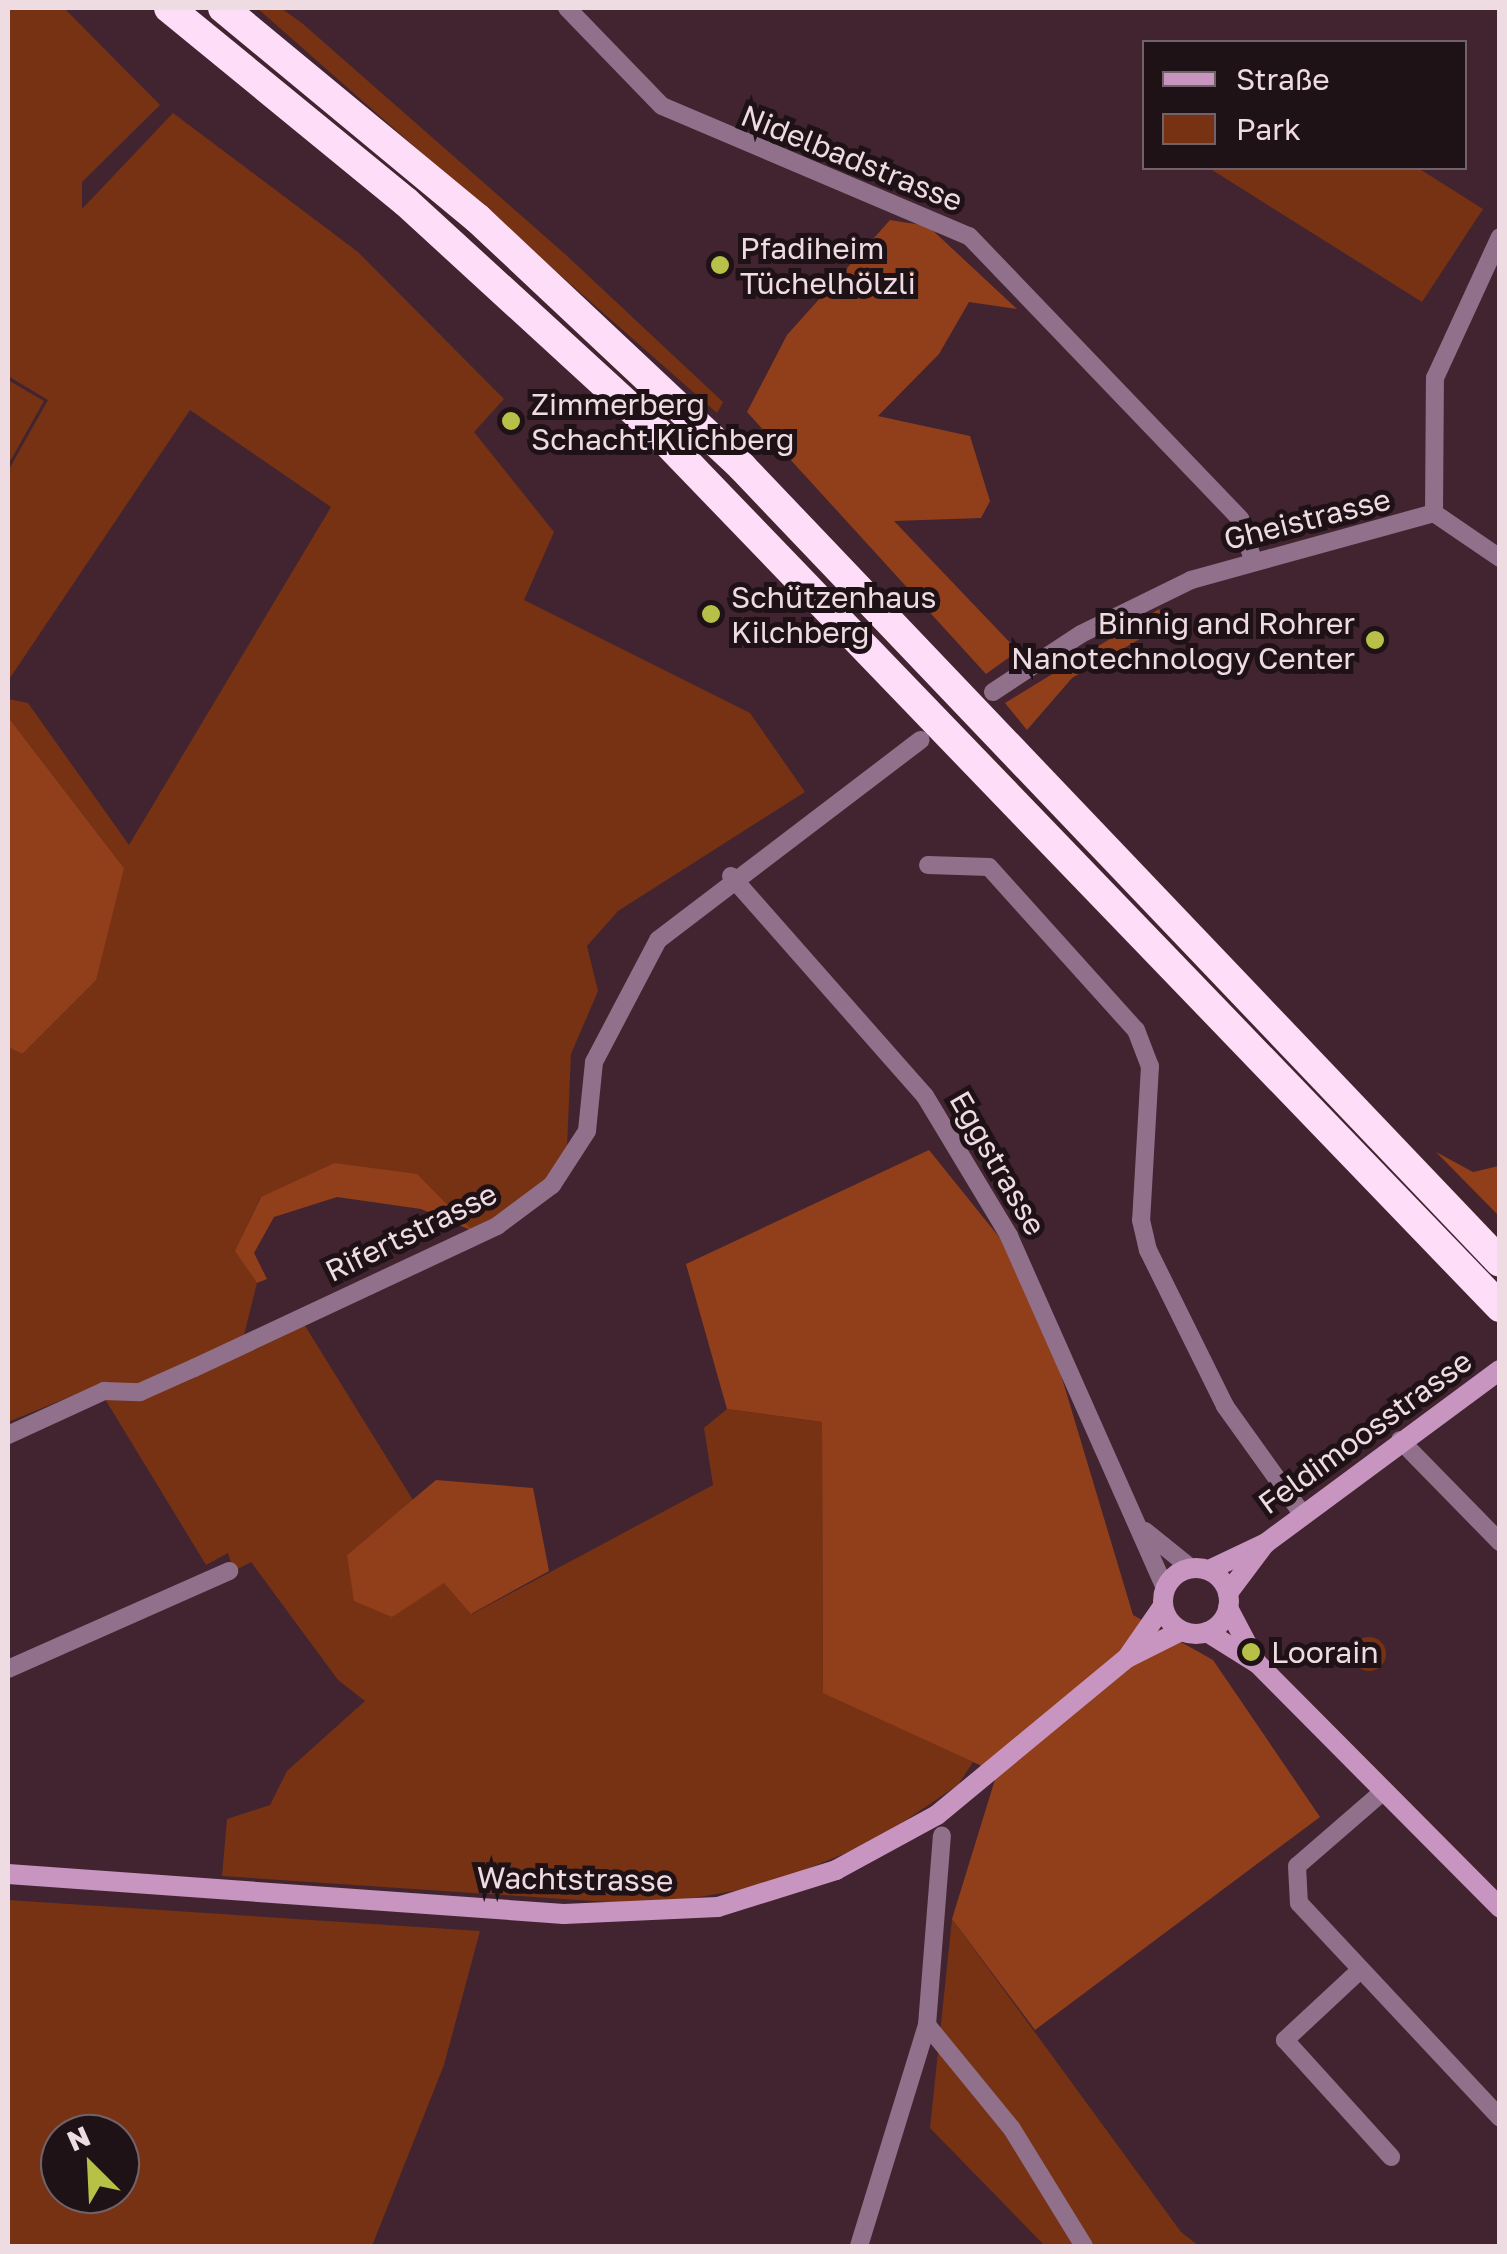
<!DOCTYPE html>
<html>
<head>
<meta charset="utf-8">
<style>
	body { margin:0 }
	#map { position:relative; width:1507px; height:2254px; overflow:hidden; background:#41242f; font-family:"Golos Text",sans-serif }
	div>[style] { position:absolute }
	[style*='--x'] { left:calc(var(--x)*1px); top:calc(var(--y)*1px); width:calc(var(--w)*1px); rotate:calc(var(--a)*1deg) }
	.green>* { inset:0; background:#763213 }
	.round { border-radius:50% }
	.forest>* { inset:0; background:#913f1a }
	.minor>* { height:18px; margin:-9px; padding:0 9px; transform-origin:9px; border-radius:9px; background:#90708b }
	.secondary>* { height:20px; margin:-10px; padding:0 10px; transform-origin:10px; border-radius:10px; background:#c795bf }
	.secondary>.ring { margin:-10px; padding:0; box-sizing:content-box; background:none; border:20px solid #c795bf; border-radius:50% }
	.motorway>* { height:30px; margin:-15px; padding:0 15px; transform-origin:15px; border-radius:15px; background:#fdddf7 }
	.dots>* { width:28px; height:28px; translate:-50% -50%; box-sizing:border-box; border:5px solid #1f1217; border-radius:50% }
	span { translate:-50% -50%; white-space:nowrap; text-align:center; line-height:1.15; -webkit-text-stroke:10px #1f1217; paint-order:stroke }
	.street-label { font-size:30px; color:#efdbe2 }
	.poi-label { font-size:30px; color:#efdbe2 }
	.left { translate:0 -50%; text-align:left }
	.right { translate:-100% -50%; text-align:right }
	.frame { position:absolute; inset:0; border:10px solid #efdbe2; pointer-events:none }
	.legend { position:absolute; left:1142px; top:40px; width:325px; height:130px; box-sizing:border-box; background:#1f1217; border:2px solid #726268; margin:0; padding:12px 18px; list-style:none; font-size:30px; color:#efdbe2 }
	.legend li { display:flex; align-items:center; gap:20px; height:50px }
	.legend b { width:50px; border:2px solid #726268 }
	.north { position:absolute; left:40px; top:2114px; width:100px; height:100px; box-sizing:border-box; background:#1f1217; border:2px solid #726268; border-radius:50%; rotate:336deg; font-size:28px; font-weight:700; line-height:40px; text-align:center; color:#efdbe2 }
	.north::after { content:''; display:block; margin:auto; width:35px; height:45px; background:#b8c147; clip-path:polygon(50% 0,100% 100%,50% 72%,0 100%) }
</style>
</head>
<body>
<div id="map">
	<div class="green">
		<div style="clip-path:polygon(8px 8px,64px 8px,160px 105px,82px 182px,82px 209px,173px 113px,358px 252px,504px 399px,474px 432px,554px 532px,524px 600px,750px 713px,805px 792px,618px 911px,587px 946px,598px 991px,571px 1054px,567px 1147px,547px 1179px,497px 1220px,473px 1231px,334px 1163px,260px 1198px,236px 1251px,257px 1283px,243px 1339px,140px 1387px,96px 1386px,8px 1422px,8px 1047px,22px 1054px,124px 868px,8px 717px,8px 699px,28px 703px,129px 845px,331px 507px,190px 410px,8px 681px,8px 471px,48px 400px,8px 376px)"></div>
		<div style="clip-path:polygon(257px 8px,281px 8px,303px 24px,565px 254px,723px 402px,717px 413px)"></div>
		<div style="clip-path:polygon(1209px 168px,1418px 168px,1483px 209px,1422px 302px)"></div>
		<div style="clip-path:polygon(8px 380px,44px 401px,8px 465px)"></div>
		<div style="clip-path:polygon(302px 1321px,413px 1500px,347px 1555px,445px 1583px,472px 1614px,713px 1485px,704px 1428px,727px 1409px,822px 1422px,823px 1692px,973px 1762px,958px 1785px,875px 1841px,768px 1885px,653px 1905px,222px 1876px,227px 1819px,270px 1805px,287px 1771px,365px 1701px,338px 1680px,251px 1562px,234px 1571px,228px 1553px,206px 1565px,105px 1399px)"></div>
		<div class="round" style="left:1352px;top:1637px;width:34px;height:34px"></div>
		<div style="clip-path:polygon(evenodd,8px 1900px,480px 1931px,444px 2065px,372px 2246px,8px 2246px,8px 1900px,60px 2134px,120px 2134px,120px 2194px,60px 2194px,60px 2134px)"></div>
		<div style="clip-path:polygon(952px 1919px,1181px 2232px,1199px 2246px,1045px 2246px,930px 2128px)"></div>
	</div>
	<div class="forest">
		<div style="clip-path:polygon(890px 220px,928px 226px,1017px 309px,969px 302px,939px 354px,878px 416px,970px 436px,990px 501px,981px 518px,894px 521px,1018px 651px,986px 674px,747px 412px,787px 335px)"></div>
		<div style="clip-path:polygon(1159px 609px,1166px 624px,1072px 678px,1027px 730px,1005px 703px)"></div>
		<div style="clip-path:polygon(8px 717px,124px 868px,96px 980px,22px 1054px,8px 1047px)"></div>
		<div style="clip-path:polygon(929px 1150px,1032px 1278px,1133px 1615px,1213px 1660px,1320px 1817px,1035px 2030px,952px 1919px,997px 1773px,823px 1693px,822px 1422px,727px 1409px,686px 1264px)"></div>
		<div style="clip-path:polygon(1436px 1152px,1473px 1172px,1499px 1166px,1499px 1216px)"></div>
		<div style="clip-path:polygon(334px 1163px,417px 1174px,473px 1231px,421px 1209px,337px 1197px,274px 1217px,254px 1253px,267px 1279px,257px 1283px,235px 1251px,261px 1197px)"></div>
		<div style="clip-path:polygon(436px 1480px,533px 1488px,549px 1571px,471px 1614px,444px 1583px,392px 1617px,354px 1601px,347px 1555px)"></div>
	</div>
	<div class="minor">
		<div style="--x:567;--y:8;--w:136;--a:45.9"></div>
		<div style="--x:662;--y:106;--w:333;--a:23"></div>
		<div style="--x:969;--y:236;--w:392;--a:46.2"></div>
		<div style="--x:1240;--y:519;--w:43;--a:72.4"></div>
		<div style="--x:1434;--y:513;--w:135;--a:-89.6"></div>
		<div style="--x:1435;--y:378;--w:155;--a:-65.3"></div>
		<div style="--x:1434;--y:513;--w:80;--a:34.3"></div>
		<div style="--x:993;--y:692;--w:105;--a:-33.4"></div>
		<div style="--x:1081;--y:634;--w:123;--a:-26.1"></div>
		<div style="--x:1191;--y:580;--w:252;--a:-15.4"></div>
		<div style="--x:928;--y:865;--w:61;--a:1.9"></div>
		<div style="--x:989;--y:867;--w:219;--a:48"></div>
		<div style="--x:1136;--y:1030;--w:39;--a:69"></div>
		<div style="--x:1150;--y:1066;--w:154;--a:93.3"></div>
		<div style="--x:1141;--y:1220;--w:31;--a:77"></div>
		<div style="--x:1148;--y:1250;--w:174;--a:63.7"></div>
		<div style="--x:1225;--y:1406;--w:134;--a:54.4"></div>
		<div style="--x:731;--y:876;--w:293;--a:48.6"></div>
		<div style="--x:925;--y:1096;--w:163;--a:59"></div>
		<div style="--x:1009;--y:1236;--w:385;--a:66.1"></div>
		<div style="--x:8;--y:1435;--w:106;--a:-24.6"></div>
		<div style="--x:104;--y:1391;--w:36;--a:2"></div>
		<div style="--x:140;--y:1392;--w:59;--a:-24"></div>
		<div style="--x:194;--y:1368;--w:335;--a:-25.1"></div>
		<div style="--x:497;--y:1226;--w:69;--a:-36.7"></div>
		<div style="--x:552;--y:1185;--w:64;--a:-57.1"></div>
		<div style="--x:587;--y:1131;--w:69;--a:-84.2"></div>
		<div style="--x:594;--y:1062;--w:138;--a:-62.3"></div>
		<div style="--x:658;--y:940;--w:330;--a:-37.3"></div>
		<div style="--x:1400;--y:1440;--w:143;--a:45.6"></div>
		<div style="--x:1145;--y:1531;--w:59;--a:38.8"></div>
		<div style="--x:8;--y:1669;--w:242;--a:-23.9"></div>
		<div style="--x:1379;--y:1795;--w:108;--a:139.1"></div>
		<div style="--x:1297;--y:1866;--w:37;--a:87"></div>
		<div style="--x:1299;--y:1903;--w:294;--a:46.9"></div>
		<div style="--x:1358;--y:1972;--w:100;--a:137"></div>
		<div style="--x:1285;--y:2040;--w:158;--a:47.8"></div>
		<div style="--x:927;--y:2025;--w:134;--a:50.7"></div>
		<div style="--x:1012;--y:2129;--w:137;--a:58.4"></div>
		<div style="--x:859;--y:2246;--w:231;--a:-72.9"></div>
		<div style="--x:927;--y:2025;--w:190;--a:-85.5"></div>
	</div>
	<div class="secondary">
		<div class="ring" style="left:1163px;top:1568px;width:46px;height:46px"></div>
		<div style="--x:1209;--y:1570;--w:63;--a:-25.3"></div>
		<div style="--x:1266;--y:1543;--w:291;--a:-36.5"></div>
		<div style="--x:1228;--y:1593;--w:60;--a:-53.1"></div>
		<div style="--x:1228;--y:1608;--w:62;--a:62.2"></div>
		<div style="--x:1257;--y:1663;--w:345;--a:45.2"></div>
		<div style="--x:1207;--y:1632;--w:57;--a:32"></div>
		<div style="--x:1129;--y:1657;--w:58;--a:-26.6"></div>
		<div style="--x:8;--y:1874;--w:557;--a:4.11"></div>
		<div style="--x:564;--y:1914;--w:154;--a:-2.6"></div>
		<div style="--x:718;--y:1907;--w:124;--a:-17.4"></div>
		<div style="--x:836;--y:1870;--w:115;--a:-28.6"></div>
		<div style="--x:937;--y:1815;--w:246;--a:-39.6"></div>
		<div style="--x:1127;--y:1658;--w:63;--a:-55.3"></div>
	</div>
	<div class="motorway">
		<div style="--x:169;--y:8;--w:306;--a:39.3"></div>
		<div style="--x:406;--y:202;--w:345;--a:42.5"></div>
		<div style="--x:660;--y:435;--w:1211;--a:46.07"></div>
		<div style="--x:223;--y:8;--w:330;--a:39.6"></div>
		<div style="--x:477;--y:218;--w:364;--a:43.2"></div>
		<div style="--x:742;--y:467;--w:1098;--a:46.36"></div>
	</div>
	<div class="dots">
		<div style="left:720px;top:265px;background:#b8c147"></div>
		<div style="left:511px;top:421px;background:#b8c147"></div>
		<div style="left:711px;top:614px;background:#b8c147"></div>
		<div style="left:1375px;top:640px;background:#b8c147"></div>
		<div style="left:1251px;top:1652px;background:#b8c147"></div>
	</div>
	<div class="street-label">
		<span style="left:852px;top:158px;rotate:22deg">Nidelbadstrasse</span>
		<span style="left:1307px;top:519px;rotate:-14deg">Gheistrasse</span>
		<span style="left:998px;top:1163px;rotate:60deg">Eggstrasse</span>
		<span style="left:411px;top:1232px;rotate:-26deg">Rifertstrasse</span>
		<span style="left:1365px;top:1432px;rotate:-36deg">Feldimoosstrasse</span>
		<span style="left:575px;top:1879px;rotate:1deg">Wachtstrasse</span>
	</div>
	<div class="poi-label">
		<span class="left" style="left:740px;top:265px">Pfadiheim<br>Tüchelhölzli</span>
		<span class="left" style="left:531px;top:421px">Zimmerberg<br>Schacht Klichberg</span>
		<span class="left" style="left:731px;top:614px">Schützenhaus<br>Kilchberg</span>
		<span class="right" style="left:1355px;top:640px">Binnig and Rohrer<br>Nanotechnology Center</span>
		<span class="left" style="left:1271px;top:1652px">Loorain</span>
	</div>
	<div class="frame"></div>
	<ul class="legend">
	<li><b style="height:12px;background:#c795bf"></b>Straße</li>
	<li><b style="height:28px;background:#763213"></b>Park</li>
	</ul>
	<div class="north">N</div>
</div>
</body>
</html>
